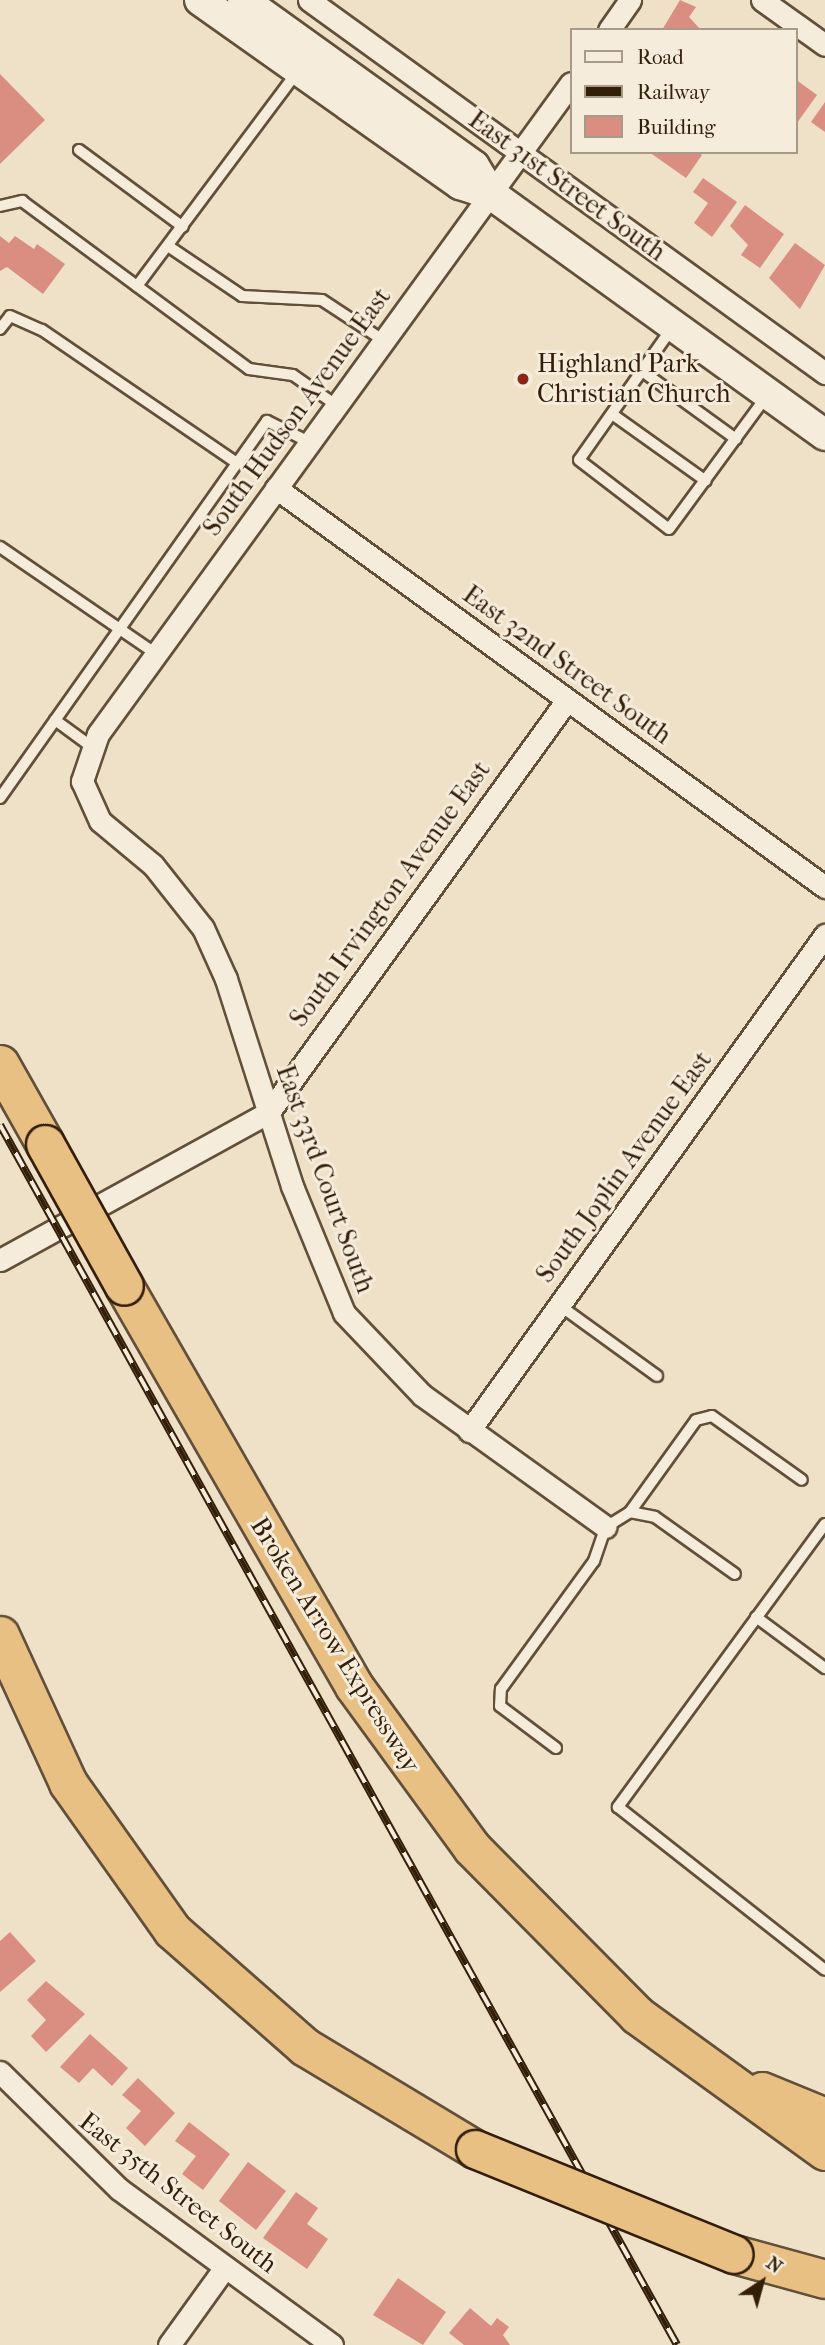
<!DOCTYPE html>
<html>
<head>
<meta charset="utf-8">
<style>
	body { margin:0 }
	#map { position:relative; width:825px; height:2345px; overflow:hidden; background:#efe1c8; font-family:"IM FELL French Canon",serif }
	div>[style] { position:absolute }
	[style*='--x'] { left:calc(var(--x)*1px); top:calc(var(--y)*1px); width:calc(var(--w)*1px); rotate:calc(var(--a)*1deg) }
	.building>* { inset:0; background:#da8e82 }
	.roads { filter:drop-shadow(2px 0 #624f39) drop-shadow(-2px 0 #624f39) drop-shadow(0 2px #624f39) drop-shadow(0 -2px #624f39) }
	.service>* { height:10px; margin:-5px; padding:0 5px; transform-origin:5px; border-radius:5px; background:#f5ecdb }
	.minor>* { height:21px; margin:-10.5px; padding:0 10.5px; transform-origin:10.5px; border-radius:10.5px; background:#f5ecdb }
	.secondary>* { height:30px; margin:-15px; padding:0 15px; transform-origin:15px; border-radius:15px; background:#f5ecdb }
	.motorway>* { height:37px; margin:-18.5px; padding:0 18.5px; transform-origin:18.5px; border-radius:18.5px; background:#e8c084 }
	.rail>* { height:8px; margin-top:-4px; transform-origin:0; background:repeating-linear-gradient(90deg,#f5ecdb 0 16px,#331e09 0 32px); box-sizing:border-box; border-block:2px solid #331e09 }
	.bridges { filter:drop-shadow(2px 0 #331e09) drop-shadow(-2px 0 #331e09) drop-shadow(0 2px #331e09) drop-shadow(0 -2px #331e09) }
	.motorway-bridge>* { height:37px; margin:-18.5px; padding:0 18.5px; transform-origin:18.5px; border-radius:18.5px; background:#e8c084 }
	.dots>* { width:19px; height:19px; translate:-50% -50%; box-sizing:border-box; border:4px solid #f5ecdb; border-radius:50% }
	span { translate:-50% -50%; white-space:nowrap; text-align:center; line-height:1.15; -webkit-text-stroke:6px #f5ecdb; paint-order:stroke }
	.street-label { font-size:26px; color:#331e09 }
	.poi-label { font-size:26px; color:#331e09 }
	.left { translate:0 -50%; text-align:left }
	.legend { position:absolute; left:570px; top:28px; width:228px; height:126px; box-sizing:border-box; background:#f5ecdb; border:2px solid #a79a87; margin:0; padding:9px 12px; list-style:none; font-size:21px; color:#331e09 }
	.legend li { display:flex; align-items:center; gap:14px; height:35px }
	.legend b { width:35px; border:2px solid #a79a87 }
	.north { position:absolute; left:727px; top:2247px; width:70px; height:70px; -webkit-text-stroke:5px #f5ecdb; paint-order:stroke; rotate:36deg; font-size:19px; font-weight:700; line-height:28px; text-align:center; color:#331e09 }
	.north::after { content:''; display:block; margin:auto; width:24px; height:32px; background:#331e09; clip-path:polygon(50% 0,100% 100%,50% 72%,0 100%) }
</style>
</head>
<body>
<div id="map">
	<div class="building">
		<div style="clip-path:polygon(680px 0,696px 7px,689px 17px,701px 30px,662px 30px)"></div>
		<div style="clip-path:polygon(0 74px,45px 120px,0 164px)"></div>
		<div style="clip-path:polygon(795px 79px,817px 95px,797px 123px,795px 121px)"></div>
		<div style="clip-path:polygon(825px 102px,825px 132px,811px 122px)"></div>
		<div style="clip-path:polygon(649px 152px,698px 152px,702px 155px,686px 178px)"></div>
		<div style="clip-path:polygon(703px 178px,737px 202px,712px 237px,694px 223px,708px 203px,693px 192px)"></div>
		<div style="clip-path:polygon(745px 205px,784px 234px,760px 268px,741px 255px,748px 245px,730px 226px)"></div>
		<div style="clip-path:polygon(0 236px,9px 243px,15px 236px,34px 249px,37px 244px,65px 264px,43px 294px,7px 267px,0 271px)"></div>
		<div style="clip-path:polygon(795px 243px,825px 265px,800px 309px,769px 278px)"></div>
		<div style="clip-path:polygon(10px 1932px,36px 1961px,0 1992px,0 1941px)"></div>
		<div style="clip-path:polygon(46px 1981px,85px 2014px,46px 2052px,31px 2036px,46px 2020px,27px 2000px)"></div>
		<div style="clip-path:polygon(90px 2034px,128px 2068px,112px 2086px,93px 2068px,79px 2083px,60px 2067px)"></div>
		<div style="clip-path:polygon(138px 2078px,175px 2113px,145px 2146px,126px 2128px,141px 2111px,122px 2095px)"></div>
		<div style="clip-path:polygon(189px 2122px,230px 2154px,203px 2190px,182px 2174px,196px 2156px,175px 2141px)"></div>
		<div style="clip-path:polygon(248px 2162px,286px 2191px,256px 2230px,219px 2201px)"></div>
		<div style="clip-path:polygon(296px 2192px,318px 2208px,307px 2224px,328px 2239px,307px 2269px,263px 2238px)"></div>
		<div style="clip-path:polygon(398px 2278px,446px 2312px,423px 2345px,373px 2315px)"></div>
		<div style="clip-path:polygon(470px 2308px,491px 2326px,497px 2318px,509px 2327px,503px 2335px,510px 2345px,464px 2345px,449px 2333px)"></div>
	</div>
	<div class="roads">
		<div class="service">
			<div style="--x:79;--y:150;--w:129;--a:36.5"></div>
			<div style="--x:0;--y:206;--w:23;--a:-13"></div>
			<div style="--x:22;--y:201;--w:282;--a:36.5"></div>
			<div style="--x:249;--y:369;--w:44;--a:7.8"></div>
			<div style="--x:293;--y:375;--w:52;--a:34.9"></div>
			<div style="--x:168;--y:246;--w:89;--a:34"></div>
			<div style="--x:242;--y:296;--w:80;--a:2.9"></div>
			<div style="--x:322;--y:300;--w:73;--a:33.3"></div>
			<div style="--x:137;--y:286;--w:267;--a:-53.2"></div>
			<div style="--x:672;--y:328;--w:161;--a:125.2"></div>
			<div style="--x:579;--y:460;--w:113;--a:37.5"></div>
			<div style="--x:669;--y:529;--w:167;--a:-53.7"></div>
			<div style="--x:0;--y:329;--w:16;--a:-52"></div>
			<div style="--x:10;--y:316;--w:35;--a:24"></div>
			<div style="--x:42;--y:330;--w:236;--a:34.3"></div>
			<div style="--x:642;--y:371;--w:116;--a:35.9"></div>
			<div style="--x:612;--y:414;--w:115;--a:35.5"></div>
			<div style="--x:0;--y:547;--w:189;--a:34.4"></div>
			<div style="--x:55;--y:720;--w:46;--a:36.1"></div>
			<div style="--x:0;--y:798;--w:462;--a:-54.7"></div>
			<div style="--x:267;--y:421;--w:47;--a:26.6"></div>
			<div style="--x:559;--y:1305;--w:121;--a:35.9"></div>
			<div style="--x:630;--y:1512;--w:25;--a:11"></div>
			<div style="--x:655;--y:1517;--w:98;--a:35.5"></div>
			<div style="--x:825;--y:1524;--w:351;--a:126.2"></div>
			<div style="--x:618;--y:1807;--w:263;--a:38.2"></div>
			<div style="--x:756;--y:1617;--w:86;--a:36.5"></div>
			<div style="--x:556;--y:1748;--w:70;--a:-143.1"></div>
			<div style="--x:500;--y:1706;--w:17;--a:-87"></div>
			<div style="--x:501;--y:1689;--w:158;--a:-54"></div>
			<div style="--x:594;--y:1561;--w:36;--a:-71"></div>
			<div style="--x:606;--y:1527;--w:28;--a:-32"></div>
			<div style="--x:630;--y:1512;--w:113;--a:-54.3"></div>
			<div style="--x:696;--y:1420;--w:16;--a:-14"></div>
			<div style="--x:712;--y:1416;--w:110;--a:35.4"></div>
		</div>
		<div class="minor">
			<div style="--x:309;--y:0;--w:637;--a:35.86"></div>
			<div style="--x:762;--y:0;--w:77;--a:35.5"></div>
			<div style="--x:609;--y:30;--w:37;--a:-55"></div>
			<div style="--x:571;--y:83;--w:805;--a:126"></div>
			<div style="--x:98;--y:734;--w:50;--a:108.8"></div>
			<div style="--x:82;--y:781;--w:44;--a:65.8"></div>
			<div style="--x:100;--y:821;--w:69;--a:39.7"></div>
			<div style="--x:153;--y:865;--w:80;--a:51.6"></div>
			<div style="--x:203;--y:928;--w:56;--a:65.7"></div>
			<div style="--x:226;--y:979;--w:217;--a:72.3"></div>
			<div style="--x:292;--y:1186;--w:137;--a:67.7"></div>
			<div style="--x:344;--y:1313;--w:113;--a:46.4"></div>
			<div style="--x:422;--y:1395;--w:226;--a:35.7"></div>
			<div style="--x:276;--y:488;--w:679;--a:36.01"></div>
			<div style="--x:0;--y:1260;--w:307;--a:-28.8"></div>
			<div style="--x:269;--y:1112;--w:508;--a:-54.12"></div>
			<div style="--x:469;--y:1431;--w:611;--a:-54.33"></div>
			<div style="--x:0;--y:2072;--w:167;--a:44.5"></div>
			<div style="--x:119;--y:2189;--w:264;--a:36.2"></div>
			<div style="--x:169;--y:2345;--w:96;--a:-54.3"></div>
		</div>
		<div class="secondary">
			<div style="--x:200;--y:0;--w:319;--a:35.3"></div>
			<div style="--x:460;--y:184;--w:33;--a:18"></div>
			<div style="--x:491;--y:194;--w:412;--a:35.8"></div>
			<div style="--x:243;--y:0;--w:284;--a:35.7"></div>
			<div style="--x:474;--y:166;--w:33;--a:59"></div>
		</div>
		<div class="motorway">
			<div style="--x:0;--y:1064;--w:92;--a:60.6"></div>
			<div style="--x:124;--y:1286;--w:461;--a:60.1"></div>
			<div style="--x:354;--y:1686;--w:200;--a:53.9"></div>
			<div style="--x:472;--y:1848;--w:235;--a:45.3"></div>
			<div style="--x:637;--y:2015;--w:232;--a:35.9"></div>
			<div style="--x:0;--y:1635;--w:163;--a:65.3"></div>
			<div style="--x:68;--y:1783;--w:180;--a:54.7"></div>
			<div style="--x:172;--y:1930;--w:177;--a:41.3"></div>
			<div style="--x:305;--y:2047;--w:198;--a:31"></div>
			<div style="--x:762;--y:2091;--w:68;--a:22.4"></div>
			<div style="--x:734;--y:2254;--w:94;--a:15.4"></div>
		</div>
	</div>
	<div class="rail">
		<div style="--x:0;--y:1125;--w:1395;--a:60.97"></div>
	</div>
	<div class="bridges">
		<div class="motorway-bridge">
			<div style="--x:45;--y:1144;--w:162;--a:60.9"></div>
			<div style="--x:475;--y:2149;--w:279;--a:22.1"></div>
		</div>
	</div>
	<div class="dots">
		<div style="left:523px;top:379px;background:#8f2418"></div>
	</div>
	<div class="street-label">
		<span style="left:567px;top:186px;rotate:36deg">East 31st Street South</span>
		<span style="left:297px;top:412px;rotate:-54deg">South Hudson Avenue East</span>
		<span style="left:567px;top:665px;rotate:36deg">East 32nd Street South</span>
		<span style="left:390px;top:894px;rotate:-54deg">South Irvington Avenue East</span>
		<span style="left:624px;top:1167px;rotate:-54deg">South Joplin Avenue East</span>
		<span style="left:325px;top:1179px;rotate:70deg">East 33rd Court South</span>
		<span style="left:335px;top:1645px;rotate:58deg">Broken Arrow Expressway</span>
		<span style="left:178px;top:2193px;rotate:38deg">East 35th Street South</span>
	</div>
	<div class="poi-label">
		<span class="left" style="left:537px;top:379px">Highland Park<br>Christian Church</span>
	</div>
	<ul class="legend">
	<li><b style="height:9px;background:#f5ecdb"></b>Road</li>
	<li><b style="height:9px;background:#331e09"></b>Railway</li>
	<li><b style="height:19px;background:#da8e82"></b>Building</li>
	</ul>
	<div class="north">N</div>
</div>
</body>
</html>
